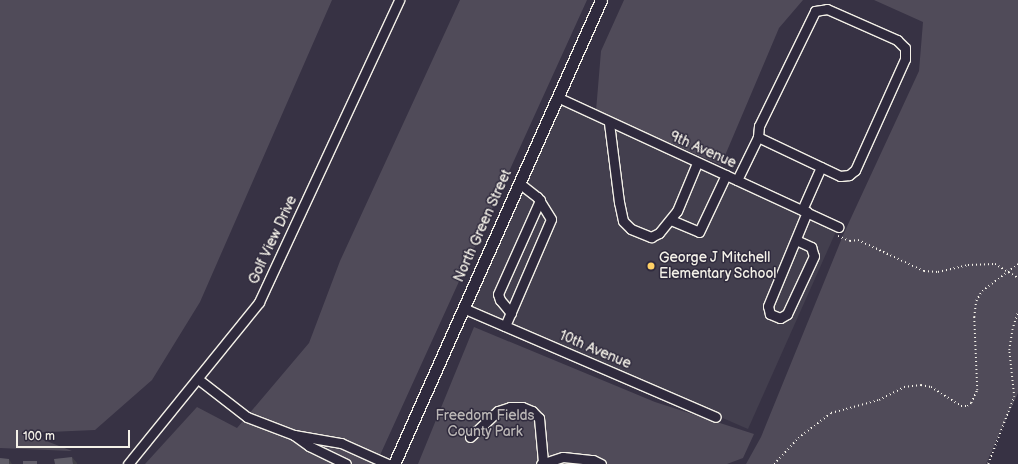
<!DOCTYPE html>
<html>
<head>
<meta charset="utf-8">
<style>
	body { margin:0 }
	#map { position:relative; width:1018px; height:464px; overflow:hidden; background:#373244; font-family:"Balsamiq Sans",sans-serif }
	div>[style] { position:absolute }
	[style*='--x'] { left:calc(var(--x)*1px); top:calc(var(--y)*1px); width:calc(var(--w)*1px); rotate:calc(var(--a)*1deg) }
	.built>* { inset:0; background:#433f4e }
	.green>* { inset:0; background:#504b59 }
	.path>* { height:1.5px; margin-top:-0.75px; transform-origin:0; background:repeating-linear-gradient(90deg,#f4f1e8 0 1px,transparent 0 4px) }
	.roads { filter:drop-shadow(1px 0 #f4f1e8) drop-shadow(-1px 0 #f4f1e8) drop-shadow(0 1px #f4f1e8) drop-shadow(0 -1px #f4f1e8) }
	.minor>* { height:9px; margin:-4.5px; padding:0 4.5px; transform-origin:4.5px; border-radius:4.5px; background:#2f2a3d }
	.major>* { height:11px; margin:-5.5px; padding:0 5.5px; transform-origin:5.5px; border-radius:5.5px; background:#2f2a3d }
	.shaded-wall>* { inset:0; background:#424048 }
	.building>* { inset:0; background:#5f5c67 }
	.dots>* { width:11px; height:11px; translate:-50% -50%; box-sizing:border-box; border:2px solid #2f2a3d; border-radius:50% }
	span { translate:-50% -50%; white-space:nowrap; text-align:center; line-height:1.15; -webkit-text-stroke:3px #2f2a3d; paint-order:stroke }
	.street-label { font-size:14px; color:#f4f1e8 }
	.poi-label { font-size:14px; color:#f4f1e8 }
	.left { translate:0 -50%; text-align:left }
	.park-label { font-size:14px; color:#bbb7b6 }
	.scale { position:absolute; left:16px; top:430px; width:114px; height:18px; box-sizing:border-box; border:2px solid #f4f1e8; border-top:0; padding-left:5px; font-size:12px; line-height:14px; white-space:nowrap; color:#f4f1e8; -webkit-text-stroke:3px #2f2a3d; paint-order:stroke }
</style>
</head>
<body>
<div id="map">
	<div class="built">
		<div style="clip-path:polygon(557px 97px,838px 227px,748px 429px,464px 306px)"></div>
	</div>
	<div class="green">
		<div style="clip-path:polygon(0 0,332px 0,200px 302px,152px 380px,95px 430px,26px 433px,72px 451px,0 448px)"></div>
		<div style="clip-path:polygon(460px 0,587px 0,376px 464px,145px 464px,197px 407px,237px 428px,309px 343px,340px 261px)"></div>
		<div style="clip-path:polygon(624px 0,803px 0,779px 28px,721px 165px,596px 111px,601px 51px)"></div>
		<div style="clip-path:polygon(874px 0,1018px 0,1018px 393px,986px 464px,746px 464px,761px 437px,844px 233px,919px 71px,923px 22px)"></div>
		<div style="clip-path:polygon(474px 327px,655px 402px,754px 434px,743px 458px,727px 464px,418px 464px)"></div>
	</div>
	<div class="path">
		<div style="--x:838;--y:236;--w:13;--a:23"></div>
		<div style="--x:850;--y:241;--w:8;--a:-7"></div>
		<div style="--x:858;--y:240;--w:73;--a:25.2"></div>
		<div style="--x:924;--y:271;--w:14;--a:4"></div>
		<div style="--x:938;--y:272;--w:31;--a:-13"></div>
		<div style="--x:968;--y:265;--w:27;--a:-2"></div>
		<div style="--x:995;--y:264;--w:27;--a:31"></div>
		<div style="--x:774;--y:464;--w:35;--a:-47"></div>
		<div style="--x:798;--y:438;--w:41;--a:-37.1"></div>
		<div style="--x:831;--y:413;--w:50;--a:-15.2"></div>
		<div style="--x:879;--y:400;--w:28;--a:-27"></div>
		<div style="--x:904;--y:387;--w:17;--a:-7"></div>
		<div style="--x:921;--y:385;--w:10;--a:11"></div>
		<div style="--x:931;--y:387;--w:36;--a:32"></div>
		<div style="--x:961;--y:406;--w:6;--a:0"></div>
		<div style="--x:967;--y:406;--w:5;--a:-37"></div>
		<div style="--x:971;--y:403;--w:14;--a:-65"></div>
		<div style="--x:977;--y:390;--w:73;--a:-92.4"></div>
		<div style="--x:974;--y:317;--w:16;--a:-83"></div>
		<div style="--x:976;--y:301;--w:12;--a:-59"></div>
		<div style="--x:982;--y:291;--w:45;--a:-36.9"></div>
		<div style="--x:988;--y:464;--w:72;--a:-68.8"></div>
		<div style="--x:1014;--y:397;--w:47;--a:-96.1"></div>
		<div style="--x:1009;--y:350;--w:20;--a:-81"></div>
		<div style="--x:1012;--y:330;--w:19;--a:-72"></div>
	</div>
	<div class="roads">
		<div class="minor">
			<div style="--x:557;--y:97;--w:310;--a:24.8"></div>
			<div style="--x:609;--y:123;--w:80;--a:82.8"></div>
			<div style="--x:619;--y:202;--w:19;--a:78"></div>
			<div style="--x:623;--y:221;--w:11;--a:45"></div>
			<div style="--x:631;--y:229;--w:22;--a:22"></div>
			<div style="--x:651;--y:237;--w:9;--a:-27"></div>
			<div style="--x:659;--y:233;--w:28;--a:-51"></div>
			<div style="--x:677;--y:211;--w:52;--a:-67.4"></div>
			<div style="--x:737;--y:180;--w:48;--a:-64"></div>
			<div style="--x:758;--y:137;--w:11;--a:-85"></div>
			<div style="--x:759;--y:126;--w:128;--a:-64"></div>
			<div style="--x:815;--y:11;--w:12;--a:-9"></div>
			<div style="--x:827;--y:9;--w:77;--a:23.9"></div>
			<div style="--x:897;--y:40;--w:11;--a:45"></div>
			<div style="--x:905;--y:48;--w:11;--a:90"></div>
			<div style="--x:905;--y:59;--w:122;--a:114.2"></div>
			<div style="--x:855;--y:170;--w:8;--a:140"></div>
			<div style="--x:849;--y:175;--w:9;--a:174"></div>
			<div style="--x:840;--y:176;--w:91;--a:-154.6"></div>
			<div style="--x:802;--y:210;--w:47;--a:-66.2"></div>
			<div style="--x:671;--y:220;--w:30;--a:23"></div>
			<div style="--x:699;--y:232;--w:63;--a:-64.7"></div>
			<div style="--x:796;--y:240;--w:17;--a:25"></div>
			<div style="--x:811;--y:247;--w:9;--a:72"></div>
			<div style="--x:814;--y:256;--w:64;--a:115"></div>
			<div style="--x:787;--y:314;--w:8;--a:150"></div>
			<div style="--x:780;--y:318;--w:11;--a:-158"></div>
			<div style="--x:770;--y:314;--w:8;--a:-104"></div>
			<div style="--x:768;--y:306;--w:102;--a:-67.5"></div>
			<div style="--x:463;--y:308;--w:275;--a:23.3"></div>
			<div style="--x:511;--y:313;--w:17;--a:-130"></div>
			<div style="--x:500;--y:300;--w:6;--a:-108"></div>
			<div style="--x:498;--y:294;--w:103;--a:-65.9"></div>
			<div style="--x:505;--y:326;--w:116;--a:-66.7"></div>
			<div style="--x:551;--y:219;--w:26;--a:-122"></div>
			<div style="--x:537;--y:197;--w:23;--a:-142"></div>
			<div style="--x:198;--y:379;--w:62;--a:37.8"></div>
			<div style="--x:247;--y:417;--w:50;--a:21"></div>
			<div style="--x:294;--y:435;--w:19;--a:36"></div>
			<div style="--x:309;--y:446;--w:41;--a:25.9"></div>
			<div style="--x:294;--y:435;--w:48;--a:9.7"></div>
			<div style="--x:341;--y:443;--w:51;--a:24.1"></div>
			<div style="--x:470;--y:437;--w:38;--a:-43"></div>
			<div style="--x:498;--y:411;--w:13;--a:-18"></div>
			<div style="--x:510;--y:407;--w:12;--a:0"></div>
			<div style="--x:522;--y:407;--w:11;--a:22"></div>
			<div style="--x:532;--y:411;--w:10;--a:45"></div>
			<div style="--x:539;--y:418;--w:44;--a:84.8"></div>
			<div style="--x:128;--y:464;--w:208;--a:-51"></div>
			<div style="--x:259;--y:302;--w:333;--a:-65.1"></div>
			<div style="--x:541;--y:464;--w:23;--a:-18"></div>
			<div style="--x:563;--y:457;--w:30;--a:6"></div>
			<div style="--x:593;--y:460;--w:9;--a:27"></div>
		</div>
		<div class="major">
			<div style="--x:394;--y:464;--w:508;--a:-65.96"></div>
		</div>
	</div>
	<div class="shaded-wall">
		<div style="clip-path:polygon(72px 457px,77px 463px,77px 464px,73px 464px)"></div>
		<div style="clip-path:polygon(9px 459px,12px 464px,9px 464px)"></div>
	</div>
	<div class="building">
		<div style="clip-path:polygon(72px 457px,73px 464px,55px 464px,54px 459px)"></div>
		<div style="clip-path:polygon(0 458px,9px 459px,9px 464px,0 464px)"></div>
		<div style="clip-path:polygon(23px 461px,37px 461px,37px 464px,23px 464px)"></div>
	</div>
	<div class="dots">
		<div style="left:651px;top:266px;background:#ffd166"></div>
	</div>
	<div class="street-label">
		<span style="left:703px;top:150px;rotate:24deg">9th Avenue</span>
		<span style="left:483px;top:226px;rotate:-66deg">North Green Street</span>
		<span style="left:273px;top:240px;rotate:-65deg">Golf View Drive</span>
		<span style="left:595px;top:350px;rotate:23deg">10th Avenue</span>
	</div>
	<div class="poi-label">
		<span class="left" style="left:659px;top:266px">George J Mitchell<br>Elementary School</span>
	</div>
	<div class="park-label">
		<span style="left:485px;top:424px">Freedom Fields<br>County Park</span>
	</div>
	<div class="scale">100 m</div>
</div>
</body>
</html>
